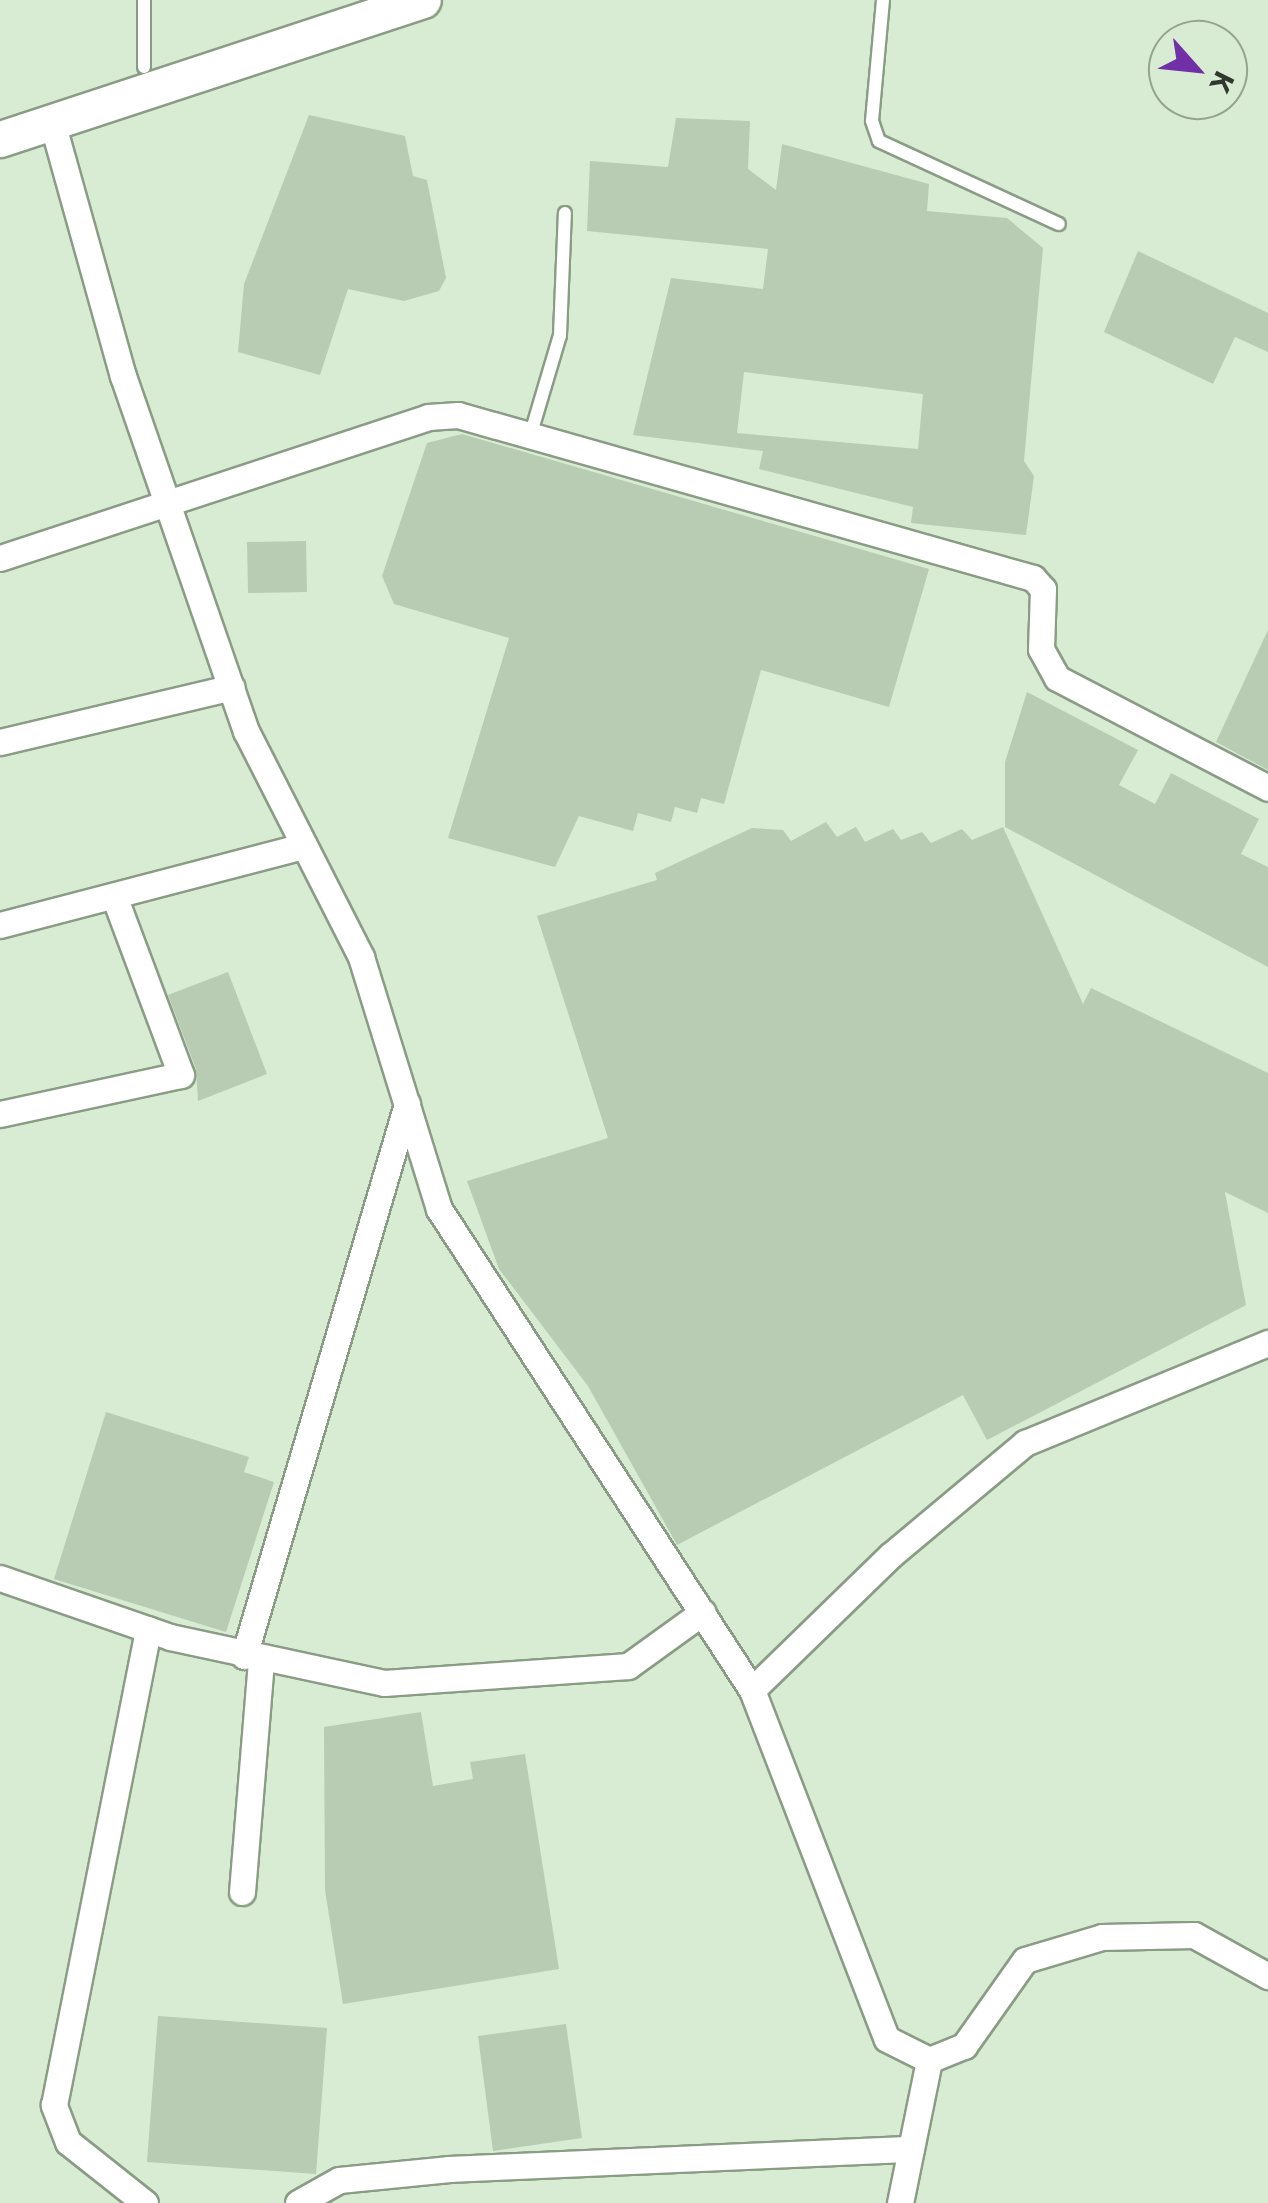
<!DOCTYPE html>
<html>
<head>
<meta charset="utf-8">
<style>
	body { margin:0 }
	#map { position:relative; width:1268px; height:2203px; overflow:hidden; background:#d8ecd3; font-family:Commissioner,sans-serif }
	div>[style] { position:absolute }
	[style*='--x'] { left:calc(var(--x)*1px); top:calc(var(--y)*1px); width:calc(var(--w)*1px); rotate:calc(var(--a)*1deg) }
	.building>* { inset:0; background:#b8cbb3 }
	.roads { filter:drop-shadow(2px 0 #8a9c85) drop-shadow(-2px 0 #8a9c85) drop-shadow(0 2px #8a9c85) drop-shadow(0 -2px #8a9c85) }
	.lane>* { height:12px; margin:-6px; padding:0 6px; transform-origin:6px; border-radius:6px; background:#fff }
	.street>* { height:25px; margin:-12.5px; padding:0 12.5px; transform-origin:12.5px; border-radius:12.5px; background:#fff }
	.secondary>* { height:35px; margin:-17.5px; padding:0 17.5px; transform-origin:17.5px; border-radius:17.5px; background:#fff }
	span { translate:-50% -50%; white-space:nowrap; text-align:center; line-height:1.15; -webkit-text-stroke:10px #d8ecd3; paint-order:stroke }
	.north { position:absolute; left:1148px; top:20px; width:100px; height:100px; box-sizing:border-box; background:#d8ecd3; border:2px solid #95a491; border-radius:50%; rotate:117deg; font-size:28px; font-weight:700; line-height:40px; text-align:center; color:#31382f }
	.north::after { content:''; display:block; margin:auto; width:35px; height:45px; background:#7130a5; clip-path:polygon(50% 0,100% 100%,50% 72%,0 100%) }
</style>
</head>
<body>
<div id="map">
	<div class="building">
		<div style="clip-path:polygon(309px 115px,405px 136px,413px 176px,427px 180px,446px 278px,439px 291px,404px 301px,348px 289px,320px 375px,238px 352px,244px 284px)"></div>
		<div style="clip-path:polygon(evenodd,676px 118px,750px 121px,748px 169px,776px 190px,782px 144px,929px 184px,927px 211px,1007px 218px,1043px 248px,1024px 461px,1034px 476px,1026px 535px,911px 523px,913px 507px,759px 469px,763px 451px,633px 435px,671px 278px,763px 289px,768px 249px,587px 231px,590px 161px,668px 167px,676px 118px,744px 372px,923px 394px,918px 449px,737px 433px,744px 372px)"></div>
		<div style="clip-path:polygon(1138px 251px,1268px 313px,1268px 352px,1235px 337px,1213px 384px,1104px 332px)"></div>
		<div style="clip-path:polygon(462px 434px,929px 569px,889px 707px,761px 670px,724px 804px,701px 798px,697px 813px,675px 807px,671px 822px,638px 813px,633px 831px,579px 816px,555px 867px,448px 838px,509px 638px,394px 604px,382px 576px,427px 443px)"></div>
		<div style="clip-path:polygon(306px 541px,307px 592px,248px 593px,247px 542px)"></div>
		<div style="clip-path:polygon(1268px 630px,1268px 770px,1216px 742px)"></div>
		<div style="clip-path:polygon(1027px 692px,1138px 750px,1119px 785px,1155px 804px,1171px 773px,1259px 819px,1241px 854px,1268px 867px,1268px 967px,1005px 827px,1005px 762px)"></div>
		<div style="clip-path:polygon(826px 822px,837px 837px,856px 827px,865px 842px,893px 829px,901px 840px,922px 832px,931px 843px,962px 829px,972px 840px,1003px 827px,1083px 1004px,1091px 988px,1268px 1073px,1268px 1213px,1225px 1192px,1246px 1305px,987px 1440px,963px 1395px,677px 1545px,588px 1386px,499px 1269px,467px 1181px,608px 1138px,537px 916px,657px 880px,655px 873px,752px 828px,783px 830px,791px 841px)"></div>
		<div style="clip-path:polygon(228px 972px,267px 1074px,198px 1101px,196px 1069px,168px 995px)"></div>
		<div style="clip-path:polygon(106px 1412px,249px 1457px,244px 1472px,274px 1482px,226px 1632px,54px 1579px)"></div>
		<div style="clip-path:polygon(421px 1712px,433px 1786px,473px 1779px,470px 1762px,525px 1754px,559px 1969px,343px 2004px,325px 1890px,324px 1727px)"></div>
		<div style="clip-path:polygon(158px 2016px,327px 2028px,316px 2174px,147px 2162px)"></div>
		<div style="clip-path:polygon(566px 2024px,582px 2138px,493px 2151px,478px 2036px)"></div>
	</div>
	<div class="roads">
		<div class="lane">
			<div style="--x:883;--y:0;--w:121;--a:95.2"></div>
			<div style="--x:872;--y:121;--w:21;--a:71"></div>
			<div style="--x:879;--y:141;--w:198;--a:24.8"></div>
			<div style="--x:144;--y:67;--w:67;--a:-90"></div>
			<div style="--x:531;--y:433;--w:102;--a:-73.5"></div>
			<div style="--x:560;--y:335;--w:122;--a:-87.7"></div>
		</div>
		<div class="street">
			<div style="--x:52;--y:122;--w:264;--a:74.4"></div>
			<div style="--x:123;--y:376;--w:376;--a:70.9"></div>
			<div style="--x:246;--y:731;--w:254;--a:63"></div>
			<div style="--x:361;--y:957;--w:264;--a:72.8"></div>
			<div style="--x:439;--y:1209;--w:574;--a:56.95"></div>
			<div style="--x:752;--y:1690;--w:194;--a:-44.2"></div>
			<div style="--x:891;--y:1555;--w:175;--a:-39.9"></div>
			<div style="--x:1025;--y:1443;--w:263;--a:-22.4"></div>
			<div style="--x:0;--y:558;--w:451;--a:-18.2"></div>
			<div style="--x:428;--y:417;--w:30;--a:-4"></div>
			<div style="--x:458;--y:415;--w:598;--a:15.83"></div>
			<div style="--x:1033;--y:578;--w:15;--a:48"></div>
			<div style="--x:1043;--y:589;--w:60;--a:91.9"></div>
			<div style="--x:1041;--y:649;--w:33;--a:61"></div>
			<div style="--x:1057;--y:678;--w:238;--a:27.5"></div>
			<div style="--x:0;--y:742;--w:238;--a:-13.3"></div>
			<div style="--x:0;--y:925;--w:314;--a:-14.6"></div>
			<div style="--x:0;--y:1114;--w:185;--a:-12.2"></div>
			<div style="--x:181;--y:1075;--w:191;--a:-110.5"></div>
			<div style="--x:0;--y:1578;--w:180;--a:19.1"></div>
			<div style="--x:170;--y:1637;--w:219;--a:12.1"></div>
			<div style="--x:384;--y:1683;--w:245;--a:-4"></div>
			<div style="--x:628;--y:1666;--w:92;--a:-35.8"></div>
			<div style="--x:244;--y:1656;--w:576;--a:-73.55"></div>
			<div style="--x:752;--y:1690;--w:374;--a:68.9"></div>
			<div style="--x:887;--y:2039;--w:47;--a:26.6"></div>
			<div style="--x:929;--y:2060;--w:38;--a:-22"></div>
			<div style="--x:964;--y:2046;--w:105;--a:-54.7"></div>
			<div style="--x:1025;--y:1960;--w:80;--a:-16.6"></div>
			<div style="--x:1102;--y:1937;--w:92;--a:-1.2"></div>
			<div style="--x:1194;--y:1935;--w:85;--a:29"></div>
			<div style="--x:242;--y:1892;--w:233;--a:-85.3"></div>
			<div style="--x:145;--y:2203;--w:98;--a:-141.6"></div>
			<div style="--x:68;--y:2142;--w:40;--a:-111"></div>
			<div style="--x:54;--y:2105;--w:485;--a:-78.8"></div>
			<div style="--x:298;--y:2203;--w:47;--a:-29.3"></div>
			<div style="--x:339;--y:2180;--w:111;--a:-5.7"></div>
			<div style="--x:449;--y:2169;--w:462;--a:-2.5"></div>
			<div style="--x:900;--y:2203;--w:146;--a:-78.5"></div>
		</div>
		<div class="secondary">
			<div style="--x:0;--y:139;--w:445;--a:-18.2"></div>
		</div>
	</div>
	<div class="north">K</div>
</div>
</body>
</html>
